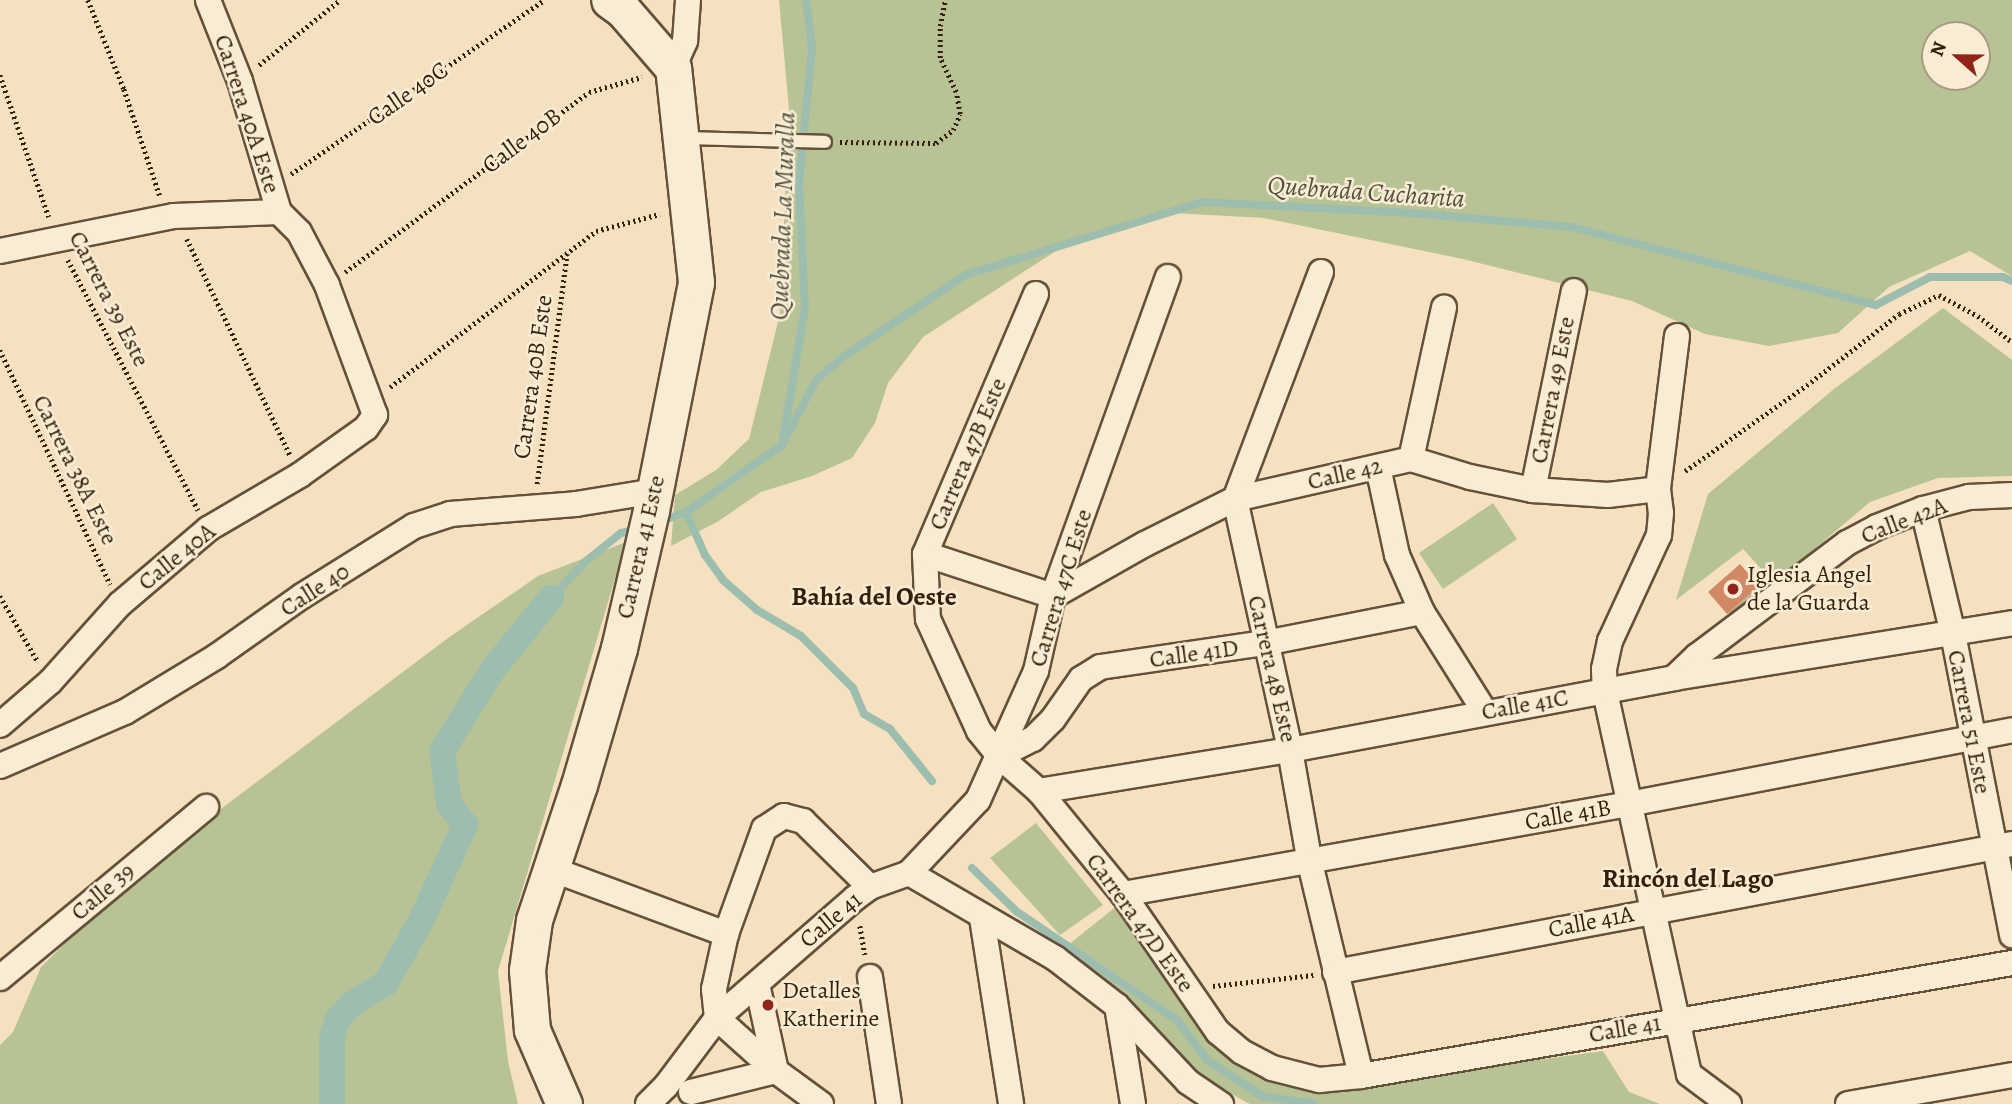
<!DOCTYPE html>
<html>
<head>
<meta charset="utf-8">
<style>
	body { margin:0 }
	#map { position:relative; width:2012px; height:1104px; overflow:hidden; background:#f5e1bf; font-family:Alegreya,serif }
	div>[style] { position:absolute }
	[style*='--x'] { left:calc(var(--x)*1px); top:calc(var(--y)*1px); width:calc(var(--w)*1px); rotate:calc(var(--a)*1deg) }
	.green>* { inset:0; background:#b8c395 }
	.shadow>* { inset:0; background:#0003 }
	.stream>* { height:8px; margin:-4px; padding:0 4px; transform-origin:4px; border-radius:4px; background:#9dbeae }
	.canal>* { height:26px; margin:-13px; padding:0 13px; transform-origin:13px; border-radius:13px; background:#9dbeae }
	.building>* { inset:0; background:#d18865 }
	.path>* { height:4.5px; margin-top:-2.25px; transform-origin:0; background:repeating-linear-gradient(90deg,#351f0b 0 2px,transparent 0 5.5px) }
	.roads { filter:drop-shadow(2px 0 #655038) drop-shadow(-2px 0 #655038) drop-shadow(0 2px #655038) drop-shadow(0 -2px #655038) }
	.lane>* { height:12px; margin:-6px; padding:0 6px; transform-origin:6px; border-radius:6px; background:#f8ecd5 }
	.street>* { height:24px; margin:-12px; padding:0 12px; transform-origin:12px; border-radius:12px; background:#f8ecd5 }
	.secondary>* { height:35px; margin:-17.5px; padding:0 17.5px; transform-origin:17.5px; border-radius:17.5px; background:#f8ecd5 }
	.dots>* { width:19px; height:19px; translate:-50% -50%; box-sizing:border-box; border:4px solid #f8ecd5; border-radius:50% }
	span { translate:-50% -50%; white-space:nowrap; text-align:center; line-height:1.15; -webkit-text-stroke:5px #f8ecd5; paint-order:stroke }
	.street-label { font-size:24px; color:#351f0b }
	.poi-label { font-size:24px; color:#351f0b }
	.left { translate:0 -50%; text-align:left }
	.water-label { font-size:26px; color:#544f3c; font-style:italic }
	.neighbourhood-label { font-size:26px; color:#351f0b; font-weight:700 }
	.north { position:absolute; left:1921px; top:21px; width:70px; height:70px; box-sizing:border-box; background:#f8ecd5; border:2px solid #aa9a84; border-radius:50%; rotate:291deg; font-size:19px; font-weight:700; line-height:28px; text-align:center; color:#351f0b }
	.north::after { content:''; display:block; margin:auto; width:24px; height:32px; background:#8f2418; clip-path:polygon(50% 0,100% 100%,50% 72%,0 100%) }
</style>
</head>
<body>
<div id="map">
	<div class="green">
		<div style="clip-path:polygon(evenodd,779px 0,2012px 0,2012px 276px,1970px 251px,1889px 287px,1838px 333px,1769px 346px,1705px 334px,1632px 301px,1463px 259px,1264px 218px,1174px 213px,1062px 247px,923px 337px,888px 383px,875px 423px,852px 458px,812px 476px,761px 492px,717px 522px,671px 546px,675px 495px,716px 470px,749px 439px,780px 314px,789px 109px,779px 0,1935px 35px,1977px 35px,1977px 77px,1935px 77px,1935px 35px)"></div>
		<div style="clip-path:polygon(1943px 308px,2012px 360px,2012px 476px,1938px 478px,1870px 502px,1774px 583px,1743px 549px,1676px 600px,1708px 494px,1834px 389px)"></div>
		<div style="clip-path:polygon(1493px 503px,1517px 539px,1443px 589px,1419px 553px)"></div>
		<div style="clip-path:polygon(626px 542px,498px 971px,508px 1061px,518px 1104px,0 1104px,0 1045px,13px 1032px,41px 967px,136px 873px,448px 638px,538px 576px)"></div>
		<div style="clip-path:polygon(1036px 823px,1103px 905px,1060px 935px,990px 858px)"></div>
		<div style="clip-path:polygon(1118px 905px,1200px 1024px,1314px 1090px,1603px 1051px,1629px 1092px,1660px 1104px,1250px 1104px,1199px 1076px,1063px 949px)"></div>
	</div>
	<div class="shadow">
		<div style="clip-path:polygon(1751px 577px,1768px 598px,1739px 624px,1710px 592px)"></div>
	</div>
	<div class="stream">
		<div style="--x:782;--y:445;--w:73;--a:-62.4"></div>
		<div style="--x:816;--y:380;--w:35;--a:-40"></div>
		<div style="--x:843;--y:357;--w:147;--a:-33.9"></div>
		<div style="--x:965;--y:275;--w:248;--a:-17.1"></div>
		<div style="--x:1202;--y:202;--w:208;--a:3"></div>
		<div style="--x:1410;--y:213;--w:163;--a:4.9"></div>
		<div style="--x:1572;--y:227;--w:314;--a:14.4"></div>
		<div style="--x:1876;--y:305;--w:61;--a:-27.4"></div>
		<div style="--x:1930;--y:277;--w:73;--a:0"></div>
		<div style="--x:2003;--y:277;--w:10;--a:24"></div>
		<div style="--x:686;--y:512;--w:47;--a:66.2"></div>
		<div style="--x:705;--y:555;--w:31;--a:54"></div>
		<div style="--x:723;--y:580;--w:45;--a:41.4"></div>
		<div style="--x:757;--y:610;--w:51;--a:30.6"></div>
		<div style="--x:801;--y:636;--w:74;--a:45"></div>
		<div style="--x:853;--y:688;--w:28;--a:67"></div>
		<div style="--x:864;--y:714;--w:30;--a:30"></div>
		<div style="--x:890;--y:729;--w:67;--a:51.1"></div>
		<div style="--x:657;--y:523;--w:31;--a:-21"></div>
		<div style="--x:686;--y:512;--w:117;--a:-34.9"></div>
		<div style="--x:782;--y:445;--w:140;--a:-80.5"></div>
		<div style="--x:805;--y:307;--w:122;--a:-92.8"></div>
		<div style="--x:799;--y:185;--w:138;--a:-84.6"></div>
		<div style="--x:812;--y:48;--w:48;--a:-97.1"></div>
		<div style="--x:551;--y:598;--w:51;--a:-46.6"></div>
		<div style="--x:586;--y:561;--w:45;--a:-38.7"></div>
		<div style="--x:621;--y:533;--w:17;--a:-13"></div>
		<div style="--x:972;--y:868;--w:62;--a:44.3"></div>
		<div style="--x:1016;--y:911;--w:194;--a:34.1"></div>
		<div style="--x:1177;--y:1020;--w:50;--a:53.1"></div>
		<div style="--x:1207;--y:1060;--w:66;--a:33.2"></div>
		<div style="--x:1262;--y:1096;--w:53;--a:8.7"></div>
	</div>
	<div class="canal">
		<div style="--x:332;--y:1104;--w:66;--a:-90"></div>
		<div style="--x:332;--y:1038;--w:19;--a:-74"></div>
		<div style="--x:337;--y:1020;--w:22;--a:-47"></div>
		<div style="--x:352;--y:1004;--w:40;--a:-32"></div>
		<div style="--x:386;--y:983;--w:71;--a:-60.6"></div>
		<div style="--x:421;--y:921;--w:106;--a:-65.4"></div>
		<div style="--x:465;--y:825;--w:26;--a:-127"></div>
		<div style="--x:449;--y:804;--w:53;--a:-97.5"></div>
		<div style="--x:442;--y:751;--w:97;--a:-58.1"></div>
		<div style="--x:493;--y:669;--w:92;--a:-50.8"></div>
	</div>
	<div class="building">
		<div style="clip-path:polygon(1740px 564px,1759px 586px,1727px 614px,1708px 592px)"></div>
	</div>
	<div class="path">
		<div style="--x:88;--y:0;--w:96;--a:68"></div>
		<div style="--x:124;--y:89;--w:113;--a:71.4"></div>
		<div style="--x:259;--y:65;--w:104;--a:-38.7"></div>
		<div style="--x:0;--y:75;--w:150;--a:71"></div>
		<div style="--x:840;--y:142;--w:96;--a:0.6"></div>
		<div style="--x:936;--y:143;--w:21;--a:-37"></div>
		<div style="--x:953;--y:130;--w:17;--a:-66"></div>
		<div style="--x:960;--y:114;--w:22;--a:-100"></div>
		<div style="--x:956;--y:92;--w:38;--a:-115"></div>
		<div style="--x:940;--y:58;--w:32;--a:-90"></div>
		<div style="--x:940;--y:26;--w:26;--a:-79"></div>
		<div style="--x:291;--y:174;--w:307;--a:-34.5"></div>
		<div style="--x:187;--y:239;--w:239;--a:64.5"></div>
		<div style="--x:68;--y:260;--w:282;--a:62.5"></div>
		<div style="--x:345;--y:272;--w:303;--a:-36.4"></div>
		<div style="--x:589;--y:92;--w:55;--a:-15.8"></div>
		<div style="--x:0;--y:350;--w:259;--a:64.8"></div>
		<div style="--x:390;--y:387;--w:258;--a:-37.1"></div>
		<div style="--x:596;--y:231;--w:66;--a:-14.9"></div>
		<div style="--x:1685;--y:471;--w:154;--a:-35.2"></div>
		<div style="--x:1811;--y:382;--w:111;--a:-37.7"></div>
		<div style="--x:1899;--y:314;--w:44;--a:-25.4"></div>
		<div style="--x:1939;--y:295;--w:44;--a:28.3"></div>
		<div style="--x:1978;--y:316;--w:43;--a:37.4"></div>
		<div style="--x:537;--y:484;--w:232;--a:-82.6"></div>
		<div style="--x:0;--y:596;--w:74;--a:60"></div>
		<div style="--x:860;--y:926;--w:29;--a:80"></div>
		<div style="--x:1213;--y:986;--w:101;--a:-6.3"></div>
	</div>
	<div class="roads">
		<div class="lane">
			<div style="--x:684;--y:138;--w:141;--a:1.6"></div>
		</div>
		<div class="street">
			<div style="--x:673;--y:68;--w:30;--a:-66"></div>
			<div style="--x:685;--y:41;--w:41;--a:-85.8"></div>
			<div style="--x:0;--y:251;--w:177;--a:-11.4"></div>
			<div style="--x:174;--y:216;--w:105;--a:-2.2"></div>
			<div style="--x:1321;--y:272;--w:243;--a:110.7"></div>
			<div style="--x:1235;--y:499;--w:257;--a:77.6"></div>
			<div style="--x:1290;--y:750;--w:115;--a:80"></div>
			<div style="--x:1310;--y:863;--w:219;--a:76.5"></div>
			<div style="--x:1036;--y:294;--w:283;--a:113.1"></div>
			<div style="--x:925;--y:554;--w:65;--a:87.4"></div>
			<div style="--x:928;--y:619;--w:123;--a:65.5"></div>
			<div style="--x:979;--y:731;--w:32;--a:51"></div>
			<div style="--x:999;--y:756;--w:53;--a:41.2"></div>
			<div style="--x:1039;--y:791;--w:133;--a:50.8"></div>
			<div style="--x:1123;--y:894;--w:168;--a:55.5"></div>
			<div style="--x:1218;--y:1032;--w:31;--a:40"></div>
			<div style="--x:1242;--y:1052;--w:34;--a:28"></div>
			<div style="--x:1272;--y:1068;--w:49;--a:14.3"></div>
			<div style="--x:1319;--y:1080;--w:42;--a:-5.4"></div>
			<div style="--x:1361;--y:1076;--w:661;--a:-9.85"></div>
			<div style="--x:1677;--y:336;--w:154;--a:97.1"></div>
			<div style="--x:1658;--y:489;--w:24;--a:83"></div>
			<div style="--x:1661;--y:513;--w:22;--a:95"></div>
			<div style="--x:1659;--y:535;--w:117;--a:114.8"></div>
			<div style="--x:1610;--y:641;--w:29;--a:102"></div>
			<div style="--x:1604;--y:669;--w:23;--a:88"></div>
			<div style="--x:1605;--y:692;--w:391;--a:77.6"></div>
			<div style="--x:1689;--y:1074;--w:50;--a:36.9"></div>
			<div style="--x:1411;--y:459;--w:155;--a:-77.7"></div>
			<div style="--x:1378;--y:467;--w:90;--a:77.8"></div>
			<div style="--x:1397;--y:555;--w:62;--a:66.3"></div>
			<div style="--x:1422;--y:612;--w:118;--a:57.8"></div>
			<div style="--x:1533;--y:490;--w:203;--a:-78.4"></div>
			<div style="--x:1923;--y:509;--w:129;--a:76.5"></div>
			<div style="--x:1953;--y:634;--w:307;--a:78.9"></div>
			<div style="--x:925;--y:554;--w:135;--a:18.2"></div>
			<div style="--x:1053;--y:596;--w:106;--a:-29.5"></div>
			<div style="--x:1145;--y:544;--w:101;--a:-26.6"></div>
			<div style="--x:1235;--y:499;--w:180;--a:-12.8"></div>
			<div style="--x:1411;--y:459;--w:62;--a:17"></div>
			<div style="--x:1470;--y:477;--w:64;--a:11.7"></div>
			<div style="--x:1533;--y:490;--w:75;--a:3.8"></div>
			<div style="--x:1608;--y:495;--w:50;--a:-6.8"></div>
			<div style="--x:1674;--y:678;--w:32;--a:-44"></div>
			<div style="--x:1697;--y:656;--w:188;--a:-37"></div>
			<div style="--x:1847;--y:543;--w:34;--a:-28"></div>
			<div style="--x:1877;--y:527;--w:49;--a:-21.4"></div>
			<div style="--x:1923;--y:509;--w:48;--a:-14.6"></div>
			<div style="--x:1969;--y:497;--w:43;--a:-2.7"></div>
			<div style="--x:0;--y:725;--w:66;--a:-40.7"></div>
			<div style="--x:50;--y:682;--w:105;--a:-48.1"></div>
			<div style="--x:120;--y:604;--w:116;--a:-40.4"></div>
			<div style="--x:208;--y:529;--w:107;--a:-30.4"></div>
			<div style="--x:300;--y:475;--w:81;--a:-35.5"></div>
			<div style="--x:366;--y:428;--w:16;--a:-55"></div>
			<div style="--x:375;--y:415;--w:139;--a:-110.3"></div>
			<div style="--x:327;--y:285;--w:60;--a:-117.8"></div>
			<div style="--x:299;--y:232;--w:28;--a:-135"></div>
			<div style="--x:279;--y:212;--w:137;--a:-106.6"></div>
			<div style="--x:240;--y:81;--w:87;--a:-111.6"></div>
			<div style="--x:999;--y:756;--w:38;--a:-27"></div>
			<div style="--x:1033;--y:739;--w:28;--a:-45"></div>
			<div style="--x:1053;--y:719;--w:49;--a:-55"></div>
			<div style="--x:1081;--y:679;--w:22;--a:-32"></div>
			<div style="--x:1100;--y:667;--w:167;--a:-8.3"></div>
			<div style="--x:1265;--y:643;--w:160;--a:-11.2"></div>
			<div style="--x:0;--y:766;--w:136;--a:-23.4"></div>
			<div style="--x:125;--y:712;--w:108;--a:-31.3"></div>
			<div style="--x:217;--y:656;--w:104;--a:-35.2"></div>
			<div style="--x:302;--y:596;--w:132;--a:-32"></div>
			<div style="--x:414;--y:526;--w:38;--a:-18"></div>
			<div style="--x:450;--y:514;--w:126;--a:-4.5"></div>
			<div style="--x:576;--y:504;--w:80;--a:-9.3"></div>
			<div style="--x:1039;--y:791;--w:254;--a:-9.3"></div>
			<div style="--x:1290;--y:750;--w:391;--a:-10.6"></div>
			<div style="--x:1674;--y:678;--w:342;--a:-9.2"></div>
			<div style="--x:551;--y:869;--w:187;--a:20.4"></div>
			<div style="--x:909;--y:873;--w:169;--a:30.2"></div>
			<div style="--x:1055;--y:958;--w:78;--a:37.7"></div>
			<div style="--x:1117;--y:1006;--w:104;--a:46.9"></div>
			<div style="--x:1188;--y:1082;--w:40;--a:34"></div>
			<div style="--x:1123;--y:894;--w:514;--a:-10.09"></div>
			<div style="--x:1629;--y:804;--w:390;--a:-10.9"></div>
			<div style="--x:982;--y:918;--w:188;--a:81.1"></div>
			<div style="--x:1335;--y:972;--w:689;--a:-10.71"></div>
			<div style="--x:870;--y:977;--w:128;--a:81.5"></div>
			<div style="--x:0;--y:978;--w:268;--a:-39.7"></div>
			<div style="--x:1117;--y:1006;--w:99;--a:80.7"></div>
			<div style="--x:691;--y:1092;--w:88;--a:-13.9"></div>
			<div style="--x:776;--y:1071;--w:89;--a:-102.3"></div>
			<div style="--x:648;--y:1104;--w:25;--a:-45"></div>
			<div style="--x:666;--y:1086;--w:85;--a:-53.1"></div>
			<div style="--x:717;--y:1018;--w:183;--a:-41"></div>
			<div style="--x:855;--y:898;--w:19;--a:-36"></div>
			<div style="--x:870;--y:887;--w:41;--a:-19.7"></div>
			<div style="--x:909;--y:873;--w:100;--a:-46.6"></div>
			<div style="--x:978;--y:800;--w:141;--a:-65.8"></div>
			<div style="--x:1036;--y:671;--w:77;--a:-77.2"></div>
			<div style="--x:1053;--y:596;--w:339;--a:-70.2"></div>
			<div style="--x:821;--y:1104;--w:56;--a:-143.7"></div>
			<div style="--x:776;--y:1071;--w:79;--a:-138.1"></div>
			<div style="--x:717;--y:1018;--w:29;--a:-96"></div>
			<div style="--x:714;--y:989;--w:56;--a:-77.7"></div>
			<div style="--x:726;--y:934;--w:112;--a:-70.1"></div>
			<div style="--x:764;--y:829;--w:24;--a:-33"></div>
			<div style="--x:784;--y:816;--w:20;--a:15"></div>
			<div style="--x:803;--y:821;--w:94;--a:44.6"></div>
			<div style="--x:1848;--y:1104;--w:167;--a:-10"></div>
		</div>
		<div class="secondary">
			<div style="--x:564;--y:1104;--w:81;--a:-113.4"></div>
			<div style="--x:532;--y:1030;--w:60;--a:-94.8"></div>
			<div style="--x:527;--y:970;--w:50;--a:-82"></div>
			<div style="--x:534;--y:920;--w:142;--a:-71.6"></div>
			<div style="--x:579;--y:785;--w:143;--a:-73.7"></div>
			<div style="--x:619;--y:648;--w:142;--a:-76.9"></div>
			<div style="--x:651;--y:510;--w:232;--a:-78.8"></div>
			<div style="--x:696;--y:282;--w:215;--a:-96.1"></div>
			<div style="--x:673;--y:68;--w:77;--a:-130.8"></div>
			<div style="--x:623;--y:10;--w:17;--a:-144"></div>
		</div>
	</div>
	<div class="dots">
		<div style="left:1733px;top:589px;background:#8f2418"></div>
		<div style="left:768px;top:1005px;background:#8f2418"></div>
	</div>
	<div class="street-label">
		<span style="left:408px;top:94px;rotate:-35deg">Calle 40C</span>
		<span style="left:247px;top:114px;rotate:72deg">Carrera 40A Este</span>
		<span style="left:522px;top:141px;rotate:-37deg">Calle 40B</span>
		<span style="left:109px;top:299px;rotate:63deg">Carrera 39 Este</span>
		<span style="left:533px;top:377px;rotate:-82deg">Carrera 40B Este</span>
		<span style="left:1553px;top:390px;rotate:-79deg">Carrera 49 Este</span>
		<span style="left:968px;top:454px;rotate:-67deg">Carrera 47B Este</span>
		<span style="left:75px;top:470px;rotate:64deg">Carrera 38A Este</span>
		<span style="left:1345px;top:474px;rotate:-13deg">Calle 42</span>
		<span style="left:1904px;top:521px;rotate:-21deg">Calle 42A</span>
		<span style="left:641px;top:547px;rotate:-77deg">Carrera 41 Este</span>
		<span style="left:177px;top:557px;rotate:-39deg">Calle 40A</span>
		<span style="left:1061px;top:588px;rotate:-73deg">Carrera 47C Este</span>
		<span style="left:315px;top:590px;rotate:-33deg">Calle 40</span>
		<span style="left:1194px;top:654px;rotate:-8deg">Calle 41D</span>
		<span style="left:1272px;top:669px;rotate:77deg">Carrera 48 Este</span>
		<span style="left:1525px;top:705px;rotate:-10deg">Calle 41C</span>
		<span style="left:1969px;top:722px;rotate:79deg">Carrera 51 Este</span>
		<span style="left:1568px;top:815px;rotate:-10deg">Calle 41B</span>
		<span style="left:103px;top:892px;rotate:-40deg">Calle 39</span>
		<span style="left:831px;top:920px;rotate:-40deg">Calle 41</span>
		<span style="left:1591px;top:922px;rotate:-11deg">Calle 41A</span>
		<span style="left:1140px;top:923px;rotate:54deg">Carrera 47D Este</span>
		<span style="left:1625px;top:1029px;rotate:-10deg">Calle 41</span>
	</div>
	<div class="poi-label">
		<span class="left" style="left:1747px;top:589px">Iglesia Angel<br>de la Guarda</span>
		<span class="left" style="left:782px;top:1005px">Detalles<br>Katherine</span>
	</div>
	<div class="water-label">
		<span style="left:1366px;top:192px;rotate:4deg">Quebrada Cucharita</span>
		<span style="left:783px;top:216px;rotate:-88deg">Quebrada La Muralla</span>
	</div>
	<div class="neighbourhood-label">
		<span style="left:874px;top:597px">Bahía del Oeste</span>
		<span style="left:1688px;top:879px">Rincón del Lago</span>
	</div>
	<div class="north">N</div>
</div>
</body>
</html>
